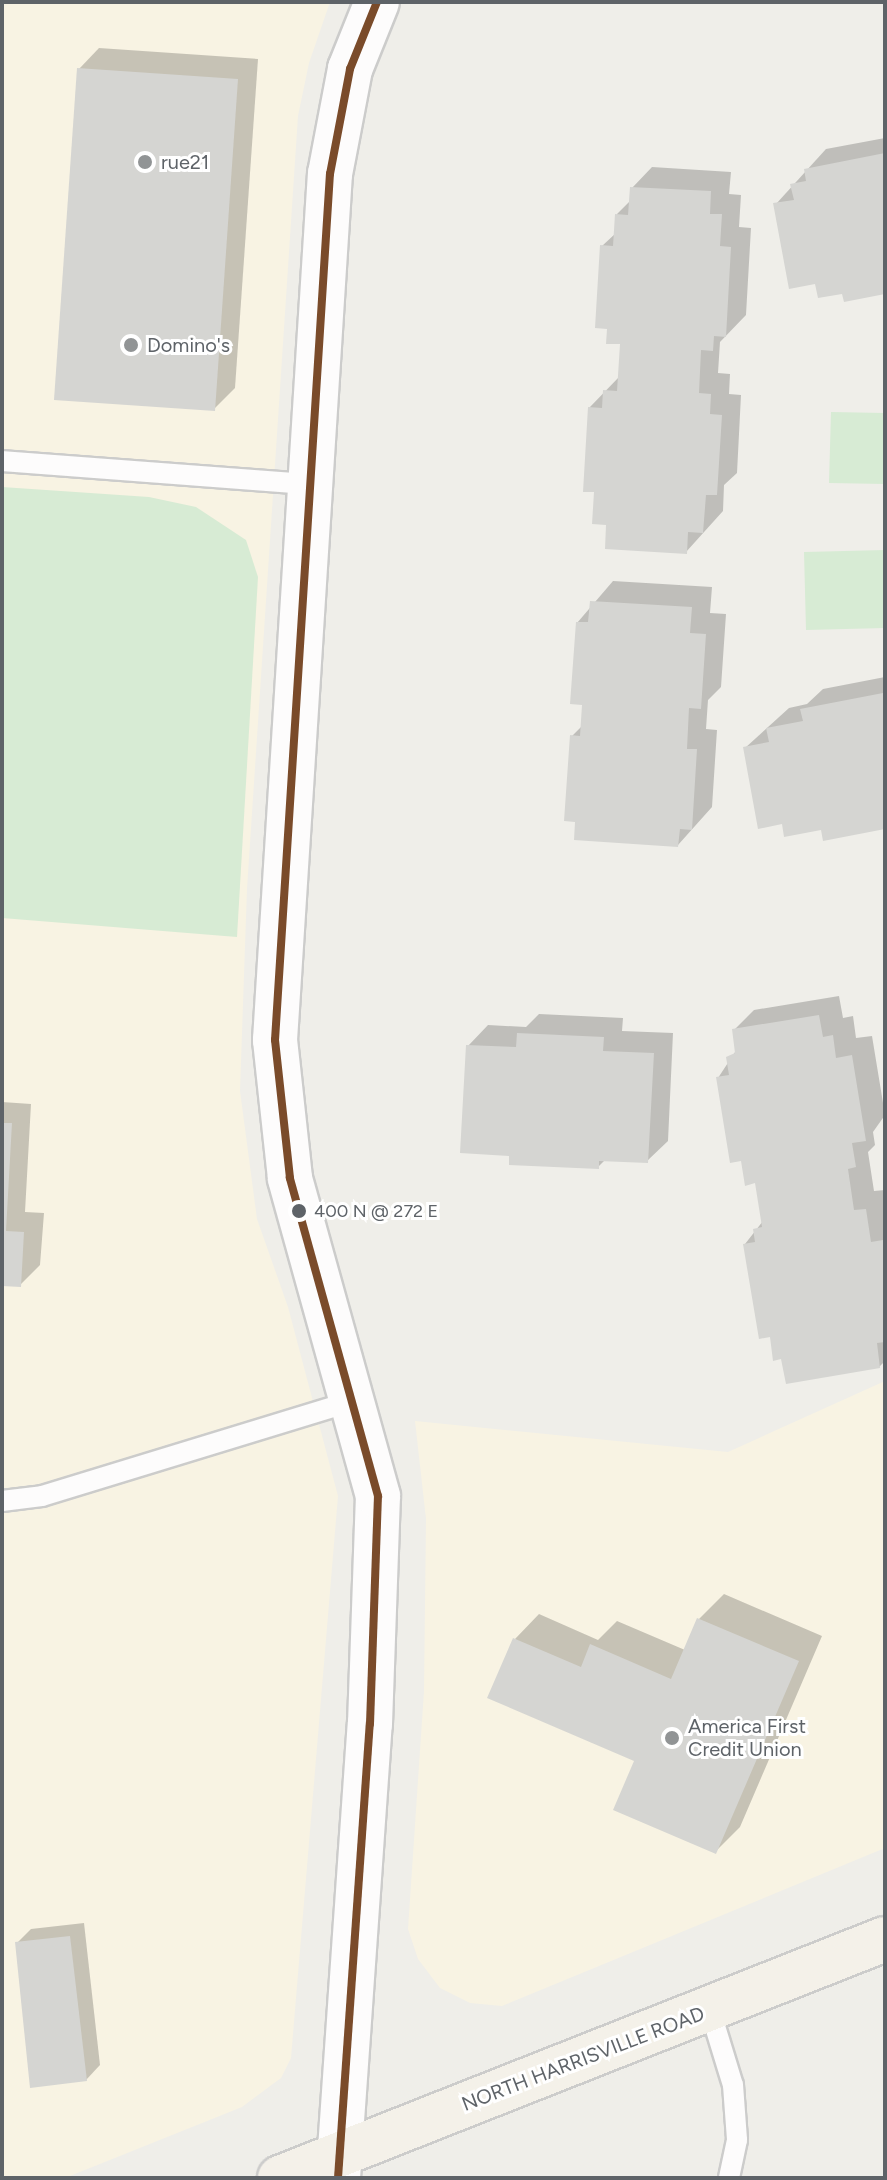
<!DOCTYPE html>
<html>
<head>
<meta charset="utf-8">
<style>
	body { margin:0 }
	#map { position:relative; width:887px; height:2180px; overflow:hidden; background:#efeee9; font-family:Figtree,sans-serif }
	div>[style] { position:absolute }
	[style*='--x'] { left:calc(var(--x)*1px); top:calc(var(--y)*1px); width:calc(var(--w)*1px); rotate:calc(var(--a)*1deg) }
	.commercial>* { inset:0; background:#f8f3e3 }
	.green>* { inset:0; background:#d7ebd4 }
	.shadow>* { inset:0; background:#0003 }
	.building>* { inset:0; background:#d5d5d2 }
	.roads { filter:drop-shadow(2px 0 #cccccb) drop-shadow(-2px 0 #cccccb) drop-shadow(0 2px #cccccb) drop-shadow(0 -2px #cccccb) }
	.service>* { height:20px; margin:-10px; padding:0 10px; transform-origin:10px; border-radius:10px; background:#fdfcfc }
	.tertiary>* { height:44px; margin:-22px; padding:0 22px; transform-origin:22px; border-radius:22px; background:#fdfcfc }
	.primary>* { height:44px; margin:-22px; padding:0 22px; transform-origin:22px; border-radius:22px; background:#f4f1e9 }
	.bus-1>* { height:8px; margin:-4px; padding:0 4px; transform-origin:4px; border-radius:4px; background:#7a4b2a }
	.dots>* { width:22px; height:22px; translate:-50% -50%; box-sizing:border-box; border:4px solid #fff; border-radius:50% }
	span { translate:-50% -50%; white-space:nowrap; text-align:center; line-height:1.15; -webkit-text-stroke:6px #fff; paint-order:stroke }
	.bus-label { font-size:18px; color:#5e6368 }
	.left { translate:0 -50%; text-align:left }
	.poi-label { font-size:20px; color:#5e6368 }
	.street-label { font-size:20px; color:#5e6368 }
	.frame { position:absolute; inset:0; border:4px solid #5e6368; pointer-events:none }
</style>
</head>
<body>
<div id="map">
	<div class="commercial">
		<div style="clip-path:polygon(2px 2px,330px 2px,309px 63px,298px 116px,247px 889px,240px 1091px,257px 1219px,288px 1307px,338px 1496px,291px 2058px,281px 2078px,242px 2107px,65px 2178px,2px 2178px)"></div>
		<div style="clip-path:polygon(885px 1381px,885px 1848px,502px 2006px,470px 2003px,440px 1988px,418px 1959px,408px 1929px,424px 1691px,426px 1519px,415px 1421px,728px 1452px)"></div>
	</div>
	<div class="green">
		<div style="clip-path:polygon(831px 412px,885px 413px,885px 484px,829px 483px)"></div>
		<div style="clip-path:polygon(2px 487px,149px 497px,196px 507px,246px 540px,258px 577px,237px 937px,2px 918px)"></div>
		<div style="clip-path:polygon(885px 550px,885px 628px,806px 630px,804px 552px)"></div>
	</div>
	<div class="shadow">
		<div style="clip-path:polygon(99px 48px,258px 59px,235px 388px,214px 409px,79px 69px)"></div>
		<div style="clip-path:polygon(885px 138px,885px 292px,844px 292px,817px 282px,776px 204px,826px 149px)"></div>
		<div style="clip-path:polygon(652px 167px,731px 172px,729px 194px,741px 195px,739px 227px,751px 228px,746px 315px,720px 342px,718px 373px,730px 374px,729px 394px,741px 395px,737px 473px,724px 485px,723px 511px,686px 552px,608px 523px,596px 490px,589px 408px,620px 376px,622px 342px,602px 246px,616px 233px,617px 214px,631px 200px,632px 188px)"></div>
		<div style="clip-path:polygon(613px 581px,712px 587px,710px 613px,726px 614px,721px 687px,708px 700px,706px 729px,717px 730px,712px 807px,678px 845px,572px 736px,583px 725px,584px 703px,577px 623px)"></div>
		<div style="clip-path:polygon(885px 677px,885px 827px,824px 839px,822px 828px,784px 822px,745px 748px,789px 708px,807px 704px,823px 689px)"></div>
		<div style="clip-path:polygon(839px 996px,843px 1018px,853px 1016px,856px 1038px,872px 1036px,885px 1115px,873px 1132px,875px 1145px,868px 1152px,874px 1191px,885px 1190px,885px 1361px,879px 1367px,783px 1357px,745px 1244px,763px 1221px,757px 1181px,743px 1159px,718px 1078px,737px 1049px,734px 1030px,754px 1010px)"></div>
		<div style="clip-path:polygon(539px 1014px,623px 1018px,622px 1031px,673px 1033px,668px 1141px,647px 1161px,606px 1159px,598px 1167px,511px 1154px,468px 1046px,488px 1025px,526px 1027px)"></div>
		<div style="clip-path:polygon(2px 1102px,31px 1104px,25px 1212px,44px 1213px,40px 1265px,20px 1285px,2px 1284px)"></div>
		<div style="clip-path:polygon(724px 1594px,822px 1636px,740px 1827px,715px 1852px,637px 1760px,515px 1639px,539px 1614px,598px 1640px,617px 1621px,685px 1650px,699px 1619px)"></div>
		<div style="clip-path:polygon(84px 1923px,100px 2065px,86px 2080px,17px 1943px,31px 1929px)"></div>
	</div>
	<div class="building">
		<div style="clip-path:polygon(77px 68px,238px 79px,215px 411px,54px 400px)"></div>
		<div style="clip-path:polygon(885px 153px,885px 294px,844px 302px,842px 294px,818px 298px,815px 284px,789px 289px,773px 203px,794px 200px,790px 184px,806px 181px,804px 169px)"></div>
		<div style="clip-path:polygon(630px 187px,711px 191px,710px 214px,722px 214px,720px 246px,731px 247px,726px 337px,714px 336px,713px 351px,701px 350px,699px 393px,711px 394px,710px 414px,722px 415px,717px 495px,706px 495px,703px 533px,688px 532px,687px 554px,605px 549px,606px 525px,592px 524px,594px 492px,583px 492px,588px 407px,602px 408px,603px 390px,617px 391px,620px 344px,606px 344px,607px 329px,595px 328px,600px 245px,613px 246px,615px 214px,628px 215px)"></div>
		<div style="clip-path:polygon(590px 601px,692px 607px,690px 633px,706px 634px,701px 709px,689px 708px,687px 749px,697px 749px,692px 830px,680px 829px,678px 847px,574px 840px,575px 822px,564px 821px,570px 735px,580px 736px,582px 705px,570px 704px,576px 622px,588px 622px)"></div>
		<div style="clip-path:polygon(883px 693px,885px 829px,823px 841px,821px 830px,784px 837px,782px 824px,758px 829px,743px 747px,769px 742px,766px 728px,803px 721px,800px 709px)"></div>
		<div style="clip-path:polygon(819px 1015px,823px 1037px,833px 1035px,836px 1058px,852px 1055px,866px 1141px,852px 1143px,856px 1167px,848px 1169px,854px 1210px,866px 1209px,871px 1242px,883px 1240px,885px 1342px,877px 1343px,880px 1368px,786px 1384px,781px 1359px,773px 1361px,770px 1337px,759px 1339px,743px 1244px,755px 1242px,753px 1229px,762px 1227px,755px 1183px,745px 1186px,741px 1161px,730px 1163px,716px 1077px,729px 1075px,726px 1057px,735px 1053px,732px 1029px)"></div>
		<div style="clip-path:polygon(517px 1033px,604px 1037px,603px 1051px,654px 1053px,648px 1163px,599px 1161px,599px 1169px,509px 1165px,509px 1156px,460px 1153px,466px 1045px,516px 1047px)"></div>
		<div style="clip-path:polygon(2px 1123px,12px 1123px,6px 1231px,24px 1232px,21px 1287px,2px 1286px)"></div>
		<div style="clip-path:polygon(697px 1618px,799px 1661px,716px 1854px,613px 1810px,634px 1761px,487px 1698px,513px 1638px,581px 1667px,590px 1644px,671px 1679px)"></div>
		<div style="clip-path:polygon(70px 1936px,87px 2081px,30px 2088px,15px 1942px)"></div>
	</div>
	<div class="roads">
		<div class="service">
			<div style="--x:2;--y:461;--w:309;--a:4.3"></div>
			<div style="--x:2;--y:1501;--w:40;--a:-7.1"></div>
			<div style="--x:42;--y:1496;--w:324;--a:-17"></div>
			<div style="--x:710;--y:2010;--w:78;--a:73"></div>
			<div style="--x:733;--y:2085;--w:55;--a:85.8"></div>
			<div style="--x:737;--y:2140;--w:39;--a:102"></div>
		</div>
		<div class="tertiary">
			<div style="--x:338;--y:2178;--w:455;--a:-86"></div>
			<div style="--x:370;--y:1724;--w:228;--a:-88"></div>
			<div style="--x:378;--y:1496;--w:330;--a:-105.5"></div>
			<div style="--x:290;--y:1178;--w:139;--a:-96.2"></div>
			<div style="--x:275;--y:1040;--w:868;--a:-86.37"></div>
			<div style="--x:330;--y:174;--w:107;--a:-79.2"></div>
			<div style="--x:350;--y:69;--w:72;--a:-68.1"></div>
		</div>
		<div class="primary">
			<div style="--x:280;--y:2178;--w:650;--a:-21.56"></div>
		</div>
	</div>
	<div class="bus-1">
		<div style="--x:338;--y:2178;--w:455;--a:-86"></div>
		<div style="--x:370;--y:1724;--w:228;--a:-88"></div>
		<div style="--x:378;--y:1496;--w:330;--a:-105.5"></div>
		<div style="--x:290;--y:1178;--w:139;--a:-96.2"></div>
		<div style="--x:275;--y:1040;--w:868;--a:-86.37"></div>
		<div style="--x:330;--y:174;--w:107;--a:-79.2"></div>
		<div style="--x:350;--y:69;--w:72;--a:-68.1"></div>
	</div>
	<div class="dots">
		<div style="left:145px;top:162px;background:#919495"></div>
		<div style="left:131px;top:345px;background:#919495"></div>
		<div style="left:299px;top:1211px;background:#5e6368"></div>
		<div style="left:672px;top:1738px;background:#919495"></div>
	</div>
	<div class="bus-label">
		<span class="left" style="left:314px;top:1211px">400 N @ 272 E</span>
	</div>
	<div class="poi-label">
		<span class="left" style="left:161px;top:162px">rue21</span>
		<span class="left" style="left:147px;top:345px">Domino's</span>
		<span class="left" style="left:688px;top:1738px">America First<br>Credit Union</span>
	</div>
	<div class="street-label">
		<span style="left:583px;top:2059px;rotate:-21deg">NORTH HARRISVILLE ROAD</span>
	</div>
	<div class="frame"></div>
</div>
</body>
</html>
